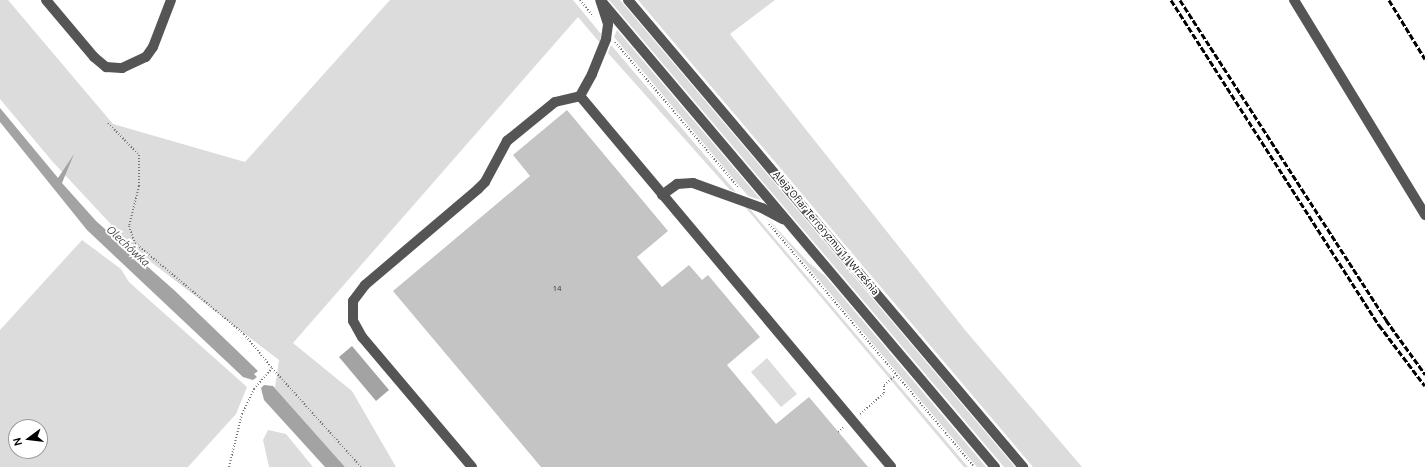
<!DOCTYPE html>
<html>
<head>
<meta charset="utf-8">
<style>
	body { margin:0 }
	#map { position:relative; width:1425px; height:467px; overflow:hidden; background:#fff; font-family:Ubuntu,sans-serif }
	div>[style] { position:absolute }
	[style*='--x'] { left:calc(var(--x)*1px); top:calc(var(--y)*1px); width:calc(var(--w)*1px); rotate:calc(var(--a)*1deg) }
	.green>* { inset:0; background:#dcdcdc }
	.water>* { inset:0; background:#a3a3a3 }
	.building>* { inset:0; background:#c4c4c4 }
	.path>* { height:2px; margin-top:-1px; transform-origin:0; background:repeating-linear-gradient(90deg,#777 0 1px,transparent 0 3px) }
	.minor>* { height:10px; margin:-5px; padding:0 5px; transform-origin:5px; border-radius:5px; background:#555 }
	.rail>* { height:3px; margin-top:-1.5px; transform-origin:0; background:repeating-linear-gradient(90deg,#000 0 6px,transparent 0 8px) }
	span { translate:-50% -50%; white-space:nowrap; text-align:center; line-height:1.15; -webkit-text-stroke:4px #fff; paint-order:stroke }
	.number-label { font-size:8px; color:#313131 }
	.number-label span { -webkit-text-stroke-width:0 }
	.street-label { font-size:10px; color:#000 }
	.water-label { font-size:11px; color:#444; font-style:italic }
	.north { position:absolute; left:8px; top:419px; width:40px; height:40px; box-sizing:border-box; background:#fff; border:1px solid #999; border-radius:50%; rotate:255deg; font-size:11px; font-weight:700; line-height:16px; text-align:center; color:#000 }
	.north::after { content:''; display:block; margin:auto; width:14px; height:18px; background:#000; clip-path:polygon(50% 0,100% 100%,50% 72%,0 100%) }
</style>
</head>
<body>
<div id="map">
	<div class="green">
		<div style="clip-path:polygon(0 0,8px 0,113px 124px,245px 162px,390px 0,573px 0,601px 34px,600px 43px,578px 17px,293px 343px,352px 391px,396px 467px,345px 467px,275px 388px,279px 360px,134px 249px,52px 161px,0 99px)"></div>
		<div style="clip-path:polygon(609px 0,620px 0,1015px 467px,1004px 467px)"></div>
		<div style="clip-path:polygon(638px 0,775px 0,730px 34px,965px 330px,1082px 467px,1033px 467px)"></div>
		<div style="clip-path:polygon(617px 30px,761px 200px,748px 196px,614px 37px)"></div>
		<div style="clip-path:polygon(611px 45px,736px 192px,730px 190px,608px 53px)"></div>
		<div style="clip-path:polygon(745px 207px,750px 209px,968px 467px,964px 467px)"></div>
		<div style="clip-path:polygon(764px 215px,809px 263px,825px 276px,986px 467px,977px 467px)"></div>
		<div style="clip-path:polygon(evenodd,82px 240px,121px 269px,129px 282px,247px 387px,236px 414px,188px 467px,0 467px,0 330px,82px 240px,16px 427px,40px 427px,40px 451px,16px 451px,16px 427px)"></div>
		<div style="clip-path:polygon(767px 358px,797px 394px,781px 407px,751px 372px)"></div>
		<div style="clip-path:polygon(268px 430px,286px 434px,313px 467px,269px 467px,263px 440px)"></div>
	</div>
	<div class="water">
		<div style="clip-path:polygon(0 108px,58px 178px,74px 154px,62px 183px,96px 221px,174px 290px,258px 371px,254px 374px,257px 377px,253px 380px,243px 377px,87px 230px,0 122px)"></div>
		<div style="clip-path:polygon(352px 346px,389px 390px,376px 401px,339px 357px)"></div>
		<div style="clip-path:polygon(264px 385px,273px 386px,345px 467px,325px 467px,264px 400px,261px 388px)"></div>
	</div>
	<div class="building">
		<div style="clip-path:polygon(567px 110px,668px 231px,637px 257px,662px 287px,689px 265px,702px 280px,708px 275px,760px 337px,727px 365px,776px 424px,809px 397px,868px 467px,541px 467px,393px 291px,530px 176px,513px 155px)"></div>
	</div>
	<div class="path">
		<div style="--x:580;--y:0;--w:21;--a:51"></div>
		<div style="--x:615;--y:42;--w:190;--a:49.7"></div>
		<div style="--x:108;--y:123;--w:45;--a:45.9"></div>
		<div style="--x:139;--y:155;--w:31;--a:90"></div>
		<div style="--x:139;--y:186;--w:41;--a:104"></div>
		<div style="--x:129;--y:226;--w:18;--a:71"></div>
		<div style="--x:135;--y:243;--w:142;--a:39.9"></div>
		<div style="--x:244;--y:334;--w:44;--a:50.5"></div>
		<div style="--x:769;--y:224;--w:318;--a:49.8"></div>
		<div style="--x:860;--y:414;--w:32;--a:-41"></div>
		<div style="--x:884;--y:393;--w:8;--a:-90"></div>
		<div style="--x:884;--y:385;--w:13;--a:-39"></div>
		<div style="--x:838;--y:432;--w:8;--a:-40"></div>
		<div style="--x:229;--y:467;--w:55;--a:-76.2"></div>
		<div style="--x:242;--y:414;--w:28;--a:-64"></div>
		<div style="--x:254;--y:389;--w:28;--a:-49"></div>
		<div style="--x:272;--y:368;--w:133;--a:48"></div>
	</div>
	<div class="minor">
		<div style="--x:46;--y:0;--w:75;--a:49.9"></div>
		<div style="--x:94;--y:57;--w:16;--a:40"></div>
		<div style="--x:106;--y:67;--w:16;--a:4"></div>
		<div style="--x:122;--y:68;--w:26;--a:-25"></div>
		<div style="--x:146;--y:57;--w:12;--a:-55"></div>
		<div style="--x:153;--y:47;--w:50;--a:-69"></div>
		<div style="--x:628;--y:0;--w:612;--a:49.77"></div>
		<div style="--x:1294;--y:0;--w:252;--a:58.6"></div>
		<div style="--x:602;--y:2;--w:609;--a:49.8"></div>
		<div style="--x:580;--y:96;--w:484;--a:50"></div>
		<div style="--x:662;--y:195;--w:19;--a:-36"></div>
		<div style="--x:677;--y:184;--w:16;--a:-4"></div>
		<div style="--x:693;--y:183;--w:73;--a:19.9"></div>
		<div style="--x:762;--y:208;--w:24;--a:28"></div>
		<div style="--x:472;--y:467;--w:170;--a:-130.2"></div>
		<div style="--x:362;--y:337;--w:18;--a:-119"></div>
		<div style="--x:353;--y:321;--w:20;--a:-90"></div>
		<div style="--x:353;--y:301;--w:20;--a:-53"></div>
		<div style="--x:365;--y:285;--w:148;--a:-40.3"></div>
		<div style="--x:478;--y:189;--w:10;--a:-45"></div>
		<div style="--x:485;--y:182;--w:47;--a:-61.8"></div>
		<div style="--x:507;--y:141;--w:62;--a:-39.1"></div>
		<div style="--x:555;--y:102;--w:26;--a:-13"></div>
		<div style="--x:580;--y:96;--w:25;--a:-61"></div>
		<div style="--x:592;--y:74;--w:38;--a:-68"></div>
		<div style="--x:606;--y:39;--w:15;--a:-82"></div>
		<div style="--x:608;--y:24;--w:25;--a:-108"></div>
	</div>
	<div class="rail">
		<div style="--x:1171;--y:0;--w:386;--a:57.4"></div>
		<div style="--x:1379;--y:325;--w:76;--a:53"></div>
		<div style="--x:1180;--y:0;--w:381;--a:57.2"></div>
		<div style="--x:1386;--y:320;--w:67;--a:54.2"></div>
		<div style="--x:1389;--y:0;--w:69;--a:58.6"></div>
	</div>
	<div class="number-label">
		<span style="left:557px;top:289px">14</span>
	</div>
	<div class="street-label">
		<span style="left:826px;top:233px;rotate:50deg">Aleja Ofiar Terroryzmu 11 Września</span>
	</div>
	<div class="water-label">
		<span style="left:128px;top:246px;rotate:43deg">Olechówka</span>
	</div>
	<div class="north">N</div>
</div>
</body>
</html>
